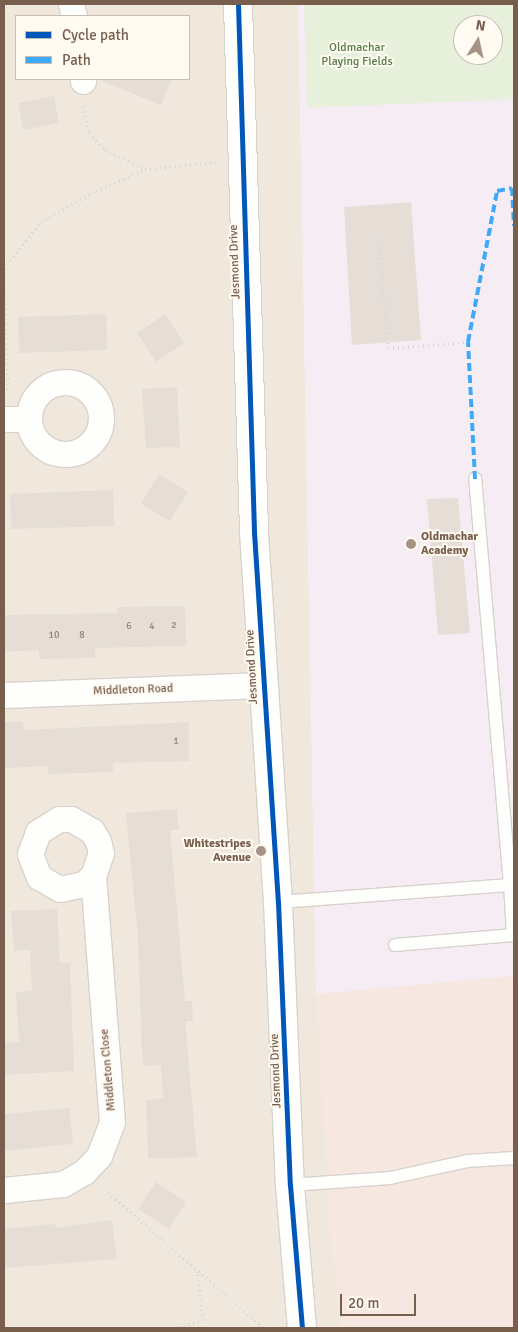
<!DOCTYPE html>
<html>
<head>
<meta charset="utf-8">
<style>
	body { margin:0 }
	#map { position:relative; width:518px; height:1332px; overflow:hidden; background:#f9f5ef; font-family:Signika,sans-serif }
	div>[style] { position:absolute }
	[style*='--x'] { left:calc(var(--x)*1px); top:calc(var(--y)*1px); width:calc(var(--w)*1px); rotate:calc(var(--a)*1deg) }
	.residential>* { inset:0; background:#f1e8dd }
	.commercial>* { inset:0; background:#f6e8e0 }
	.education>* { inset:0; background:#f6edf4 }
	.green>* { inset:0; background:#e6f0da }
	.building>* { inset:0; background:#e6ded6 }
	.path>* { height:3px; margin-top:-1.5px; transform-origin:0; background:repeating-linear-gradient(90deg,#dbd5d0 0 1px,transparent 0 5px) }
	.roads { filter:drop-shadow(1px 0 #d8d2cc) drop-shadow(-1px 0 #d8d2cc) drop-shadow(0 1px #d8d2cc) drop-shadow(0 -1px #d8d2cc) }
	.lane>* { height:12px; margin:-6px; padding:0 6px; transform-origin:6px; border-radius:6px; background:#fefefd }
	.street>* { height:25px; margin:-12.5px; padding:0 12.5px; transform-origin:12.5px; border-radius:12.5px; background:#fefefd }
	.street>.ring { margin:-12.5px; padding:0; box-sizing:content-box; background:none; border:25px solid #fefefd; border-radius:50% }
	.secondary>* { height:28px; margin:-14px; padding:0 14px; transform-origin:14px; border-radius:14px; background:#fefefd }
	.quiet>* { height:4px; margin-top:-2px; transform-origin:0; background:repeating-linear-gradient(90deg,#3fa9f5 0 8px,transparent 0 12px) }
	.cycleway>* { height:5px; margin:-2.5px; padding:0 2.5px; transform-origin:2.5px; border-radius:2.5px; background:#0057b8 }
	.dots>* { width:14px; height:14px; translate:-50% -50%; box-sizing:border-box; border:2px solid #fffaf2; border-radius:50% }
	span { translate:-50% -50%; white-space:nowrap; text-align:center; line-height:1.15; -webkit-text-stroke:4px #fffaf2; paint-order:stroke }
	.number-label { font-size:10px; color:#958072 }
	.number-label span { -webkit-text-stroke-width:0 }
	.park-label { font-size:12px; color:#547e45 }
	.street-label { font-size:12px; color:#785e4d }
	.poi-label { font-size:12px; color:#785e4d; font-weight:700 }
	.left { translate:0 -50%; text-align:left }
	.right { translate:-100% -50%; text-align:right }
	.frame { position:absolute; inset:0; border:5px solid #785e4d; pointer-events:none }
	.legend { position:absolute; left:15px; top:15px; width:175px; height:65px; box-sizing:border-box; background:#fffaf2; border:1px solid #c9bcb0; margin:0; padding:6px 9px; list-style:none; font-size:15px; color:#785e4d }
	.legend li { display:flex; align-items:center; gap:10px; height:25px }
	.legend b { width:25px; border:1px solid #c9bcb0 }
	.north { position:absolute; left:453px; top:15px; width:50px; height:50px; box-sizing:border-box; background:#fffaf2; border:1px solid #c9bcb0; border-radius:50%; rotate:10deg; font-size:14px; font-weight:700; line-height:20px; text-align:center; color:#785e4d }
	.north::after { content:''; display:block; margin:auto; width:18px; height:22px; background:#a59386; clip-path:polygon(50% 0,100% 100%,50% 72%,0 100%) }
	.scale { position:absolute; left:340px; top:1294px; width:76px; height:22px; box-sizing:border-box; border:2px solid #785e4d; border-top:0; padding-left:6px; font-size:15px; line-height:18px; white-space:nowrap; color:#785e4d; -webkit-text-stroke:4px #fffaf2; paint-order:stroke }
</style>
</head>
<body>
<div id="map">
	<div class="residential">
		<div style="clip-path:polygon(evenodd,4px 4px,514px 4px,514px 1328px,4px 1328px,4px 4px,16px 16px,189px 16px,189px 79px,16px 79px,16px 16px,4px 4px,463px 25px,493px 25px,493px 55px,463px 55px,463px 25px)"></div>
	</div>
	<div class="commercial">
		<div style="clip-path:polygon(514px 976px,514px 1328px,341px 1328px,331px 1243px,316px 994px)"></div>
	</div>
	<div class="education">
		<div style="clip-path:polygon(evenodd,298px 4px,514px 4px,514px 976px,316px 994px,298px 4px,463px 25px,493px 25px,493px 55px,463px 55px,463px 25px)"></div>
	</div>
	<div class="green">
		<div style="clip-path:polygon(evenodd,304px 4px,514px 4px,514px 99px,307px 108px,304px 4px,463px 25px,493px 25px,493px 55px,463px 55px,463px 25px)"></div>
	</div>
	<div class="building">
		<div style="clip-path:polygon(97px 79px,172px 79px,161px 105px)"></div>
		<div style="clip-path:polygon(54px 96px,59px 123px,23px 130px,18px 103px)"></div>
		<div style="clip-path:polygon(411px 202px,421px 340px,352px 345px,344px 207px)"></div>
		<div style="clip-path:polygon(106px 314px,107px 350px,19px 353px,18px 317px)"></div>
		<div style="clip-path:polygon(165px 314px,184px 343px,156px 362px,137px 333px)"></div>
		<div style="clip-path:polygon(177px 387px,180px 447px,146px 448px,142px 389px)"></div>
		<div style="clip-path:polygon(159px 474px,188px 492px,170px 521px,141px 504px)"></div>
		<div style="clip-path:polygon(113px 490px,114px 526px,11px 529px,10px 494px)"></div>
		<div style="clip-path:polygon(458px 498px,470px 633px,438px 635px,427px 499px)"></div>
		<div style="clip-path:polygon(185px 606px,186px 646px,95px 648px,95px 658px,39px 659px,39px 650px,4px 652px,4px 615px,117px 613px,117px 607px)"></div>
		<div style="clip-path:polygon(4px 722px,23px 722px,24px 730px,189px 722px,189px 761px,113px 763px,113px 772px,48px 774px,48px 766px,4px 768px)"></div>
		<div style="clip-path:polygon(177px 809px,179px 830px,170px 830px,185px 1001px,192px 1001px,193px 1021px,185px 1021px,197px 1157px,148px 1159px,146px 1100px,163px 1098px,161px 1065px,144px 1066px,142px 1056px,138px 939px,126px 813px)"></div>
		<div style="clip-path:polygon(57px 909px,60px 963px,70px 963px,74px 1071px,4px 1075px,4px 1043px,19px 1042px,16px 992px,32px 991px,30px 950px,14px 951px,11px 911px)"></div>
		<div style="clip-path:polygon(69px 1108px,73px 1144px,4px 1151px,4px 1114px)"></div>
		<div style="clip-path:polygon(156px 1182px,186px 1202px,169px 1229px,138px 1209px)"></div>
		<div style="clip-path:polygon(112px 1220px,117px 1259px,4px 1268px,4px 1229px,55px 1224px,56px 1228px)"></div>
	</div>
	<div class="path">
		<div style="--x:83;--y:106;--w:28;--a:77"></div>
		<div style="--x:89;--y:133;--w:23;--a:47"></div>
		<div style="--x:105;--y:150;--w:44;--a:25.4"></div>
		<div style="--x:145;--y:169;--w:71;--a:-5.6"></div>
		<div style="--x:379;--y:238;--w:110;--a:85.3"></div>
		<div style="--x:388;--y:348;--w:80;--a:-4.3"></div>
		<div style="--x:8;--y:394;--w:126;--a:-91.8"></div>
		<div style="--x:4;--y:268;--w:59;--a:-51.2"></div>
		<div style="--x:41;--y:222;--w:63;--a:-29.4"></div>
		<div style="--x:96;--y:191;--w:54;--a:-24.2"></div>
		<div style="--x:104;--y:1189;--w:212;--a:41"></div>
		<div style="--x:174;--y:1328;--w:30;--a:-15"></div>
		<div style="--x:203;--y:1320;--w:50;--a:-96.8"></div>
	</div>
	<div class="roads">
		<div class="lane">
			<div style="--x:278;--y:902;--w:233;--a:-4.2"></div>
			<div style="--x:510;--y:885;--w:408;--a:-94.9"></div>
			<div style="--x:513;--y:935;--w:50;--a:-93.4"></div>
			<div style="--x:510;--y:885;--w:4;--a:0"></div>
			<div style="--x:395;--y:945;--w:119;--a:-4.8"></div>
			<div style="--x:290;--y:1185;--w:100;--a:-4"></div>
			<div style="--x:390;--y:1178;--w:79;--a:-12.4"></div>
			<div style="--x:467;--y:1161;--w:47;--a:-3.7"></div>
		</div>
		<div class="street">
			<div style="--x:71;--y:4;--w:12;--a:76"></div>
			<div style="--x:83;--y:79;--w:2;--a:90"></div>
			<div class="ring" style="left:29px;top:382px;width:47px;height:47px"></div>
			<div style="--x:4;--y:419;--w:25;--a:0"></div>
			<div style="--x:4;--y:695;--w:259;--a:-2.2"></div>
			<div style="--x:4;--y:1190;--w:59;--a:-5.8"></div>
			<div style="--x:63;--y:1184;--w:24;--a:-30"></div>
			<div style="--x:84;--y:1172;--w:22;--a:-47"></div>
			<div style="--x:99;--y:1156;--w:36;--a:-69"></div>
			<div style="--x:112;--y:1122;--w:247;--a:-94.4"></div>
			<div style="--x:93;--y:876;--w:24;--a:-71"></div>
			<div style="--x:101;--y:853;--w:12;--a:-104"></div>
			<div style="--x:98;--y:841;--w:12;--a:-121"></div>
			<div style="--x:92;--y:831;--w:24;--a:-150"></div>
			<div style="--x:71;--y:819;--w:12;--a:180"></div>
			<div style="--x:59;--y:819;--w:25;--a:148"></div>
			<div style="--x:38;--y:832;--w:23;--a:110"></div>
			<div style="--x:30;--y:854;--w:25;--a:69"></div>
			<div style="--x:39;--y:877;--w:24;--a:30"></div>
			<div style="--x:60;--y:889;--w:24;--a:-12"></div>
			<div style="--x:83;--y:884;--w:13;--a:-39"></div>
		</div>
		<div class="secondary">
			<div style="--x:238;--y:4;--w:528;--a:88.26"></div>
			<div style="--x:254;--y:532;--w:371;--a:86.3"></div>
			<div style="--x:278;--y:902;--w:283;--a:87.6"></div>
			<div style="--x:290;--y:1185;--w:144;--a:85.2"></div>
		</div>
	</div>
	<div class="quiet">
		<div style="--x:475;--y:479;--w:137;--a:-92.9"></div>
		<div style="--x:468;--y:342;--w:154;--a:-79.1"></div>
		<div style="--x:497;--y:191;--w:15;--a:-11"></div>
		<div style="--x:512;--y:188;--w:38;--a:87"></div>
	</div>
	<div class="cycleway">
		<div style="--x:238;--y:4;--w:528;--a:88.26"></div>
		<div style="--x:254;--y:532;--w:371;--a:86.3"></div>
		<div style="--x:278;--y:902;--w:283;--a:87.6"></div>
		<div style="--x:290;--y:1185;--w:144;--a:85.2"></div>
	</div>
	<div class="dots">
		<div style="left:411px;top:544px;background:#a59386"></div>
		<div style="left:261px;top:851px;background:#a59386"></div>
	</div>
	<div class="number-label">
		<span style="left:174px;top:626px">2</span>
		<span style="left:129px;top:627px">6</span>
		<span style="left:152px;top:627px">4</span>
		<span style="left:54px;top:636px">10</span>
		<span style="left:82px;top:636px">8</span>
		<span style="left:176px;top:742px">1</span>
	</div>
	<div class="park-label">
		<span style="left:357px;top:55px">Oldmachar<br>Playing Fields</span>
	</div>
	<div class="street-label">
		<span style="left:235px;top:262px;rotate:-92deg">Jesmond Drive</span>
		<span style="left:252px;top:667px;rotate:-93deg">Jesmond Drive</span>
		<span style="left:133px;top:690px;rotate:-2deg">Middleton Road</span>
		<span style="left:108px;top:1070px;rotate:-95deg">Middleton Close</span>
		<span style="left:276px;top:1071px;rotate:-92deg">Jesmond Drive</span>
	</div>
	<div class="poi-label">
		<span class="left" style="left:421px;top:544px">Oldmachar<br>Academy</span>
		<span class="right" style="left:251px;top:851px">Whitestripes<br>Avenue</span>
	</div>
	<div class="frame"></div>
	<ul class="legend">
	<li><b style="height:6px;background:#0057b8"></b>Cycle path</li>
	<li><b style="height:6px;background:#3fa9f5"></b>Path</li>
	</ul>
	<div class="north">N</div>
	<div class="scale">20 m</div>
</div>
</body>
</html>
